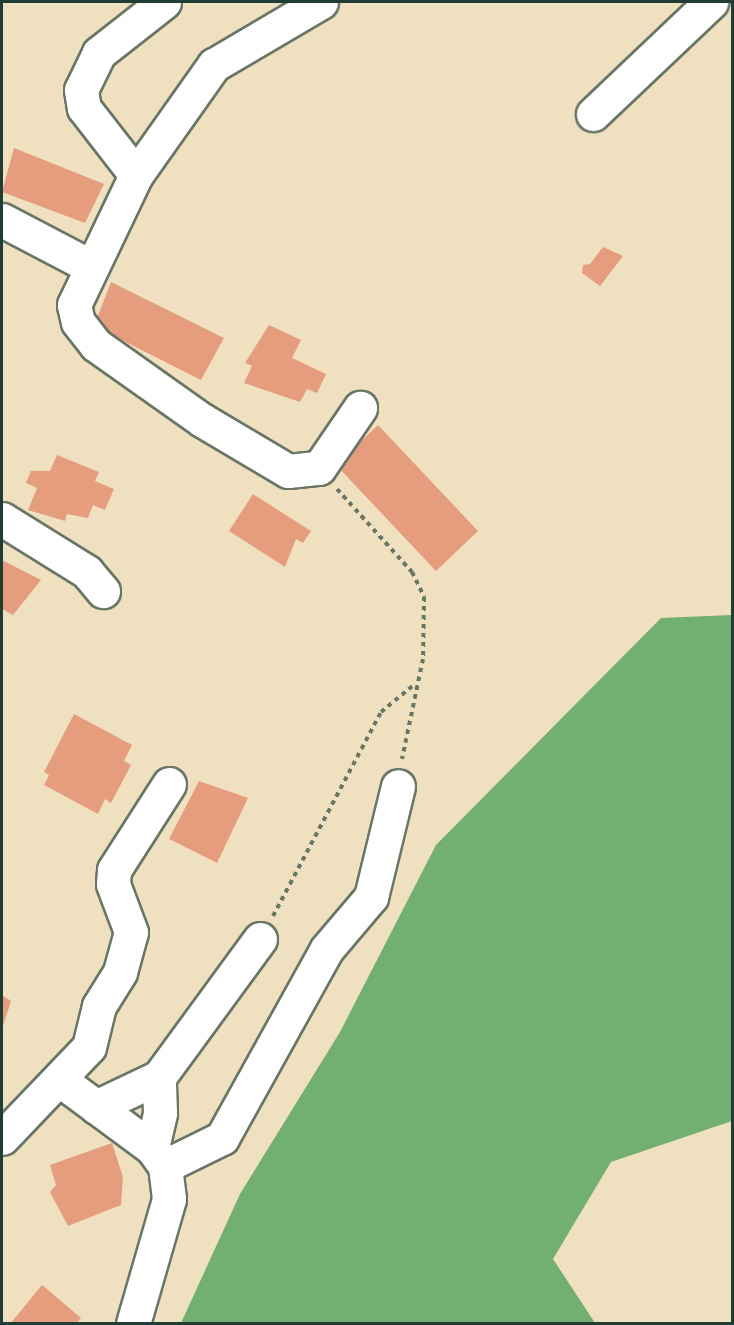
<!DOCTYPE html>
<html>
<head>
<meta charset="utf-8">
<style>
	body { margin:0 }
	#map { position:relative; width:734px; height:1325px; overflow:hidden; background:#efe0c0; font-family:"Shantell Sans",sans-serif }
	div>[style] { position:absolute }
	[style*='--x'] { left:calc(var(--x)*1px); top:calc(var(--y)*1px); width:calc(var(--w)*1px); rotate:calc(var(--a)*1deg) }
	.forest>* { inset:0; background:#72b071 }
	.building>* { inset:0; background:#e69d7e }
	.path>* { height:4px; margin-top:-2px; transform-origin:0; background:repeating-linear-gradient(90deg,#687665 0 4.5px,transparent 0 9px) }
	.roads { filter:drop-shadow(2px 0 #687665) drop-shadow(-2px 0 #687665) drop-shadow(0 2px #687665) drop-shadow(0 -2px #687665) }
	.minor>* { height:33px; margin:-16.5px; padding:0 16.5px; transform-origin:16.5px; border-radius:16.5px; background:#fff }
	span { translate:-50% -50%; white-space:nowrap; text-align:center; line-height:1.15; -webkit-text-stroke:4.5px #fdfcf7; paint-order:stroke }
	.frame { position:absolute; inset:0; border:3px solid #1f3d34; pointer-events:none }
</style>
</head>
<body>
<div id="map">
	<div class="forest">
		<div style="clip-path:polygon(732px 615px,732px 1121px,611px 1162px,553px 1259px,595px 1323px,181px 1323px,240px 1194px,340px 1032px,436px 845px,661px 618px)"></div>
	</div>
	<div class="building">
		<div style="clip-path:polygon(14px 148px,104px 184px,85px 223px,2px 192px)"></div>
		<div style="clip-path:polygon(603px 247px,623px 256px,600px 286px,582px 273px,583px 265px,590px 264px)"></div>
		<div style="clip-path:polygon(111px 282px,224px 338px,201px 380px,94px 326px)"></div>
		<div style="clip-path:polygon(269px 325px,301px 340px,292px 358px,326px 374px,317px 393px,307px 389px,300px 402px,244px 383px,252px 366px,245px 363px)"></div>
		<div style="clip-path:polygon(378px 425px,478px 531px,436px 571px,336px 465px)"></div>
		<div style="clip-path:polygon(57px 455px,99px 472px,95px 481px,114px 489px,105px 510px,93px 505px,88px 518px,67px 514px,65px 521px,28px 510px,37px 488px,26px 483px,31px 471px,50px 471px)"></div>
		<div style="clip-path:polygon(253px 494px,311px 531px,303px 543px,296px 539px,285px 567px,229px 531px)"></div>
		<div style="clip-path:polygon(2px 560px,41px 580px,13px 615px,2px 609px)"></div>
		<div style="clip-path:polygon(74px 714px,132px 745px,124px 761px,131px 765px,111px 803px,105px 799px,98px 814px,44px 785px,49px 775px,44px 772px)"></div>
		<div style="clip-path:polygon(199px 781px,248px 798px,217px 863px,169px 839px)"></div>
		<div style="clip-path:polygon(2px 995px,11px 1001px,2px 1029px)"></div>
		<div style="clip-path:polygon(112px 1143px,123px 1177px,121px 1205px,68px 1226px,50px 1192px,56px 1185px,50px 1165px)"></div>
		<div style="clip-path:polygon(42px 1285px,81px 1318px,76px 1324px,10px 1324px)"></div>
	</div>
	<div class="path">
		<div style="--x:337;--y:489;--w:112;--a:47.9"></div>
		<div style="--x:412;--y:572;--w:28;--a:64"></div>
		<div style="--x:424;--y:597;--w:62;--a:90.9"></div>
		<div style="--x:423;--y:659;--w:102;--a:101.9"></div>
		<div style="--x:273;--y:916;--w:231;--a:-62.1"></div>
		<div style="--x:381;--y:712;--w:44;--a:-39.5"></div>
	</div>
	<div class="roads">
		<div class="minor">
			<div style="--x:164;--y:2;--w:83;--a:141.9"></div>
			<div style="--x:99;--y:53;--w:41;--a:115.9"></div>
			<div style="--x:81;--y:90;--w:18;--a:81"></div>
			<div style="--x:84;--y:108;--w:85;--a:52.2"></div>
			<div style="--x:136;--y:175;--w:144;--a:115.5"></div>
			<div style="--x:74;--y:305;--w:17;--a:77"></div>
			<div style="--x:78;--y:322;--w:29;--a:52"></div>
			<div style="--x:96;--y:345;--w:130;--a:35.3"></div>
			<div style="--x:202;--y:420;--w:100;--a:30.7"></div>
			<div style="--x:288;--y:471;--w:31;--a:-6"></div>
			<div style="--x:319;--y:468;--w:73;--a:-55.7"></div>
			<div style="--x:593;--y:114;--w:163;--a:-43.5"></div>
			<div style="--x:136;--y:175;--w:135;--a:-54.7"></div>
			<div style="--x:214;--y:65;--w:124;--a:-30.5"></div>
			<div style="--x:2;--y:220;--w:99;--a:27.6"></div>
			<div style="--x:2;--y:519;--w:100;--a:31.9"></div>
			<div style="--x:87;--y:572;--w:25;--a:50"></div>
			<div style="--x:60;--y:1080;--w:114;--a:36.5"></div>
			<div style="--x:152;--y:1148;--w:22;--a:54"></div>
			<div style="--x:165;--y:1166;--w:33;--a:83"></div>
			<div style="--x:169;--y:1199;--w:130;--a:106.1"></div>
			<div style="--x:96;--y:1107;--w:70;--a:-25.5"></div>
			<div style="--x:159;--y:1077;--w:171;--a:-53.8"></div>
			<div style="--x:2;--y:1138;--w:126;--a:-46.3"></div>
			<div style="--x:89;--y:1047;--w:42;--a:-76.3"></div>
			<div style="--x:99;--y:1006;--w:40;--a:-58"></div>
			<div style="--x:120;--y:972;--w:41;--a:-74.6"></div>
			<div style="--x:131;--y:932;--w:51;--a:-110.6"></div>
			<div style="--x:113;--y:884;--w:14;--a:-86"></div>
			<div style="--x:114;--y:870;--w:102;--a:-57.4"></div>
			<div style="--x:152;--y:1148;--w:36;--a:-77"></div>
			<div style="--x:160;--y:1113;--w:36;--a:-92"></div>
			<div style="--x:165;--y:1166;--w:64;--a:-26.2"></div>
			<div style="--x:222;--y:1138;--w:215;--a:-61"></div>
			<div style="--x:326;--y:950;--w:70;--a:-49.7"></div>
			<div style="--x:371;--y:897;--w:114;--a:-76.3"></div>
		</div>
	</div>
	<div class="frame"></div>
</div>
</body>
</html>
